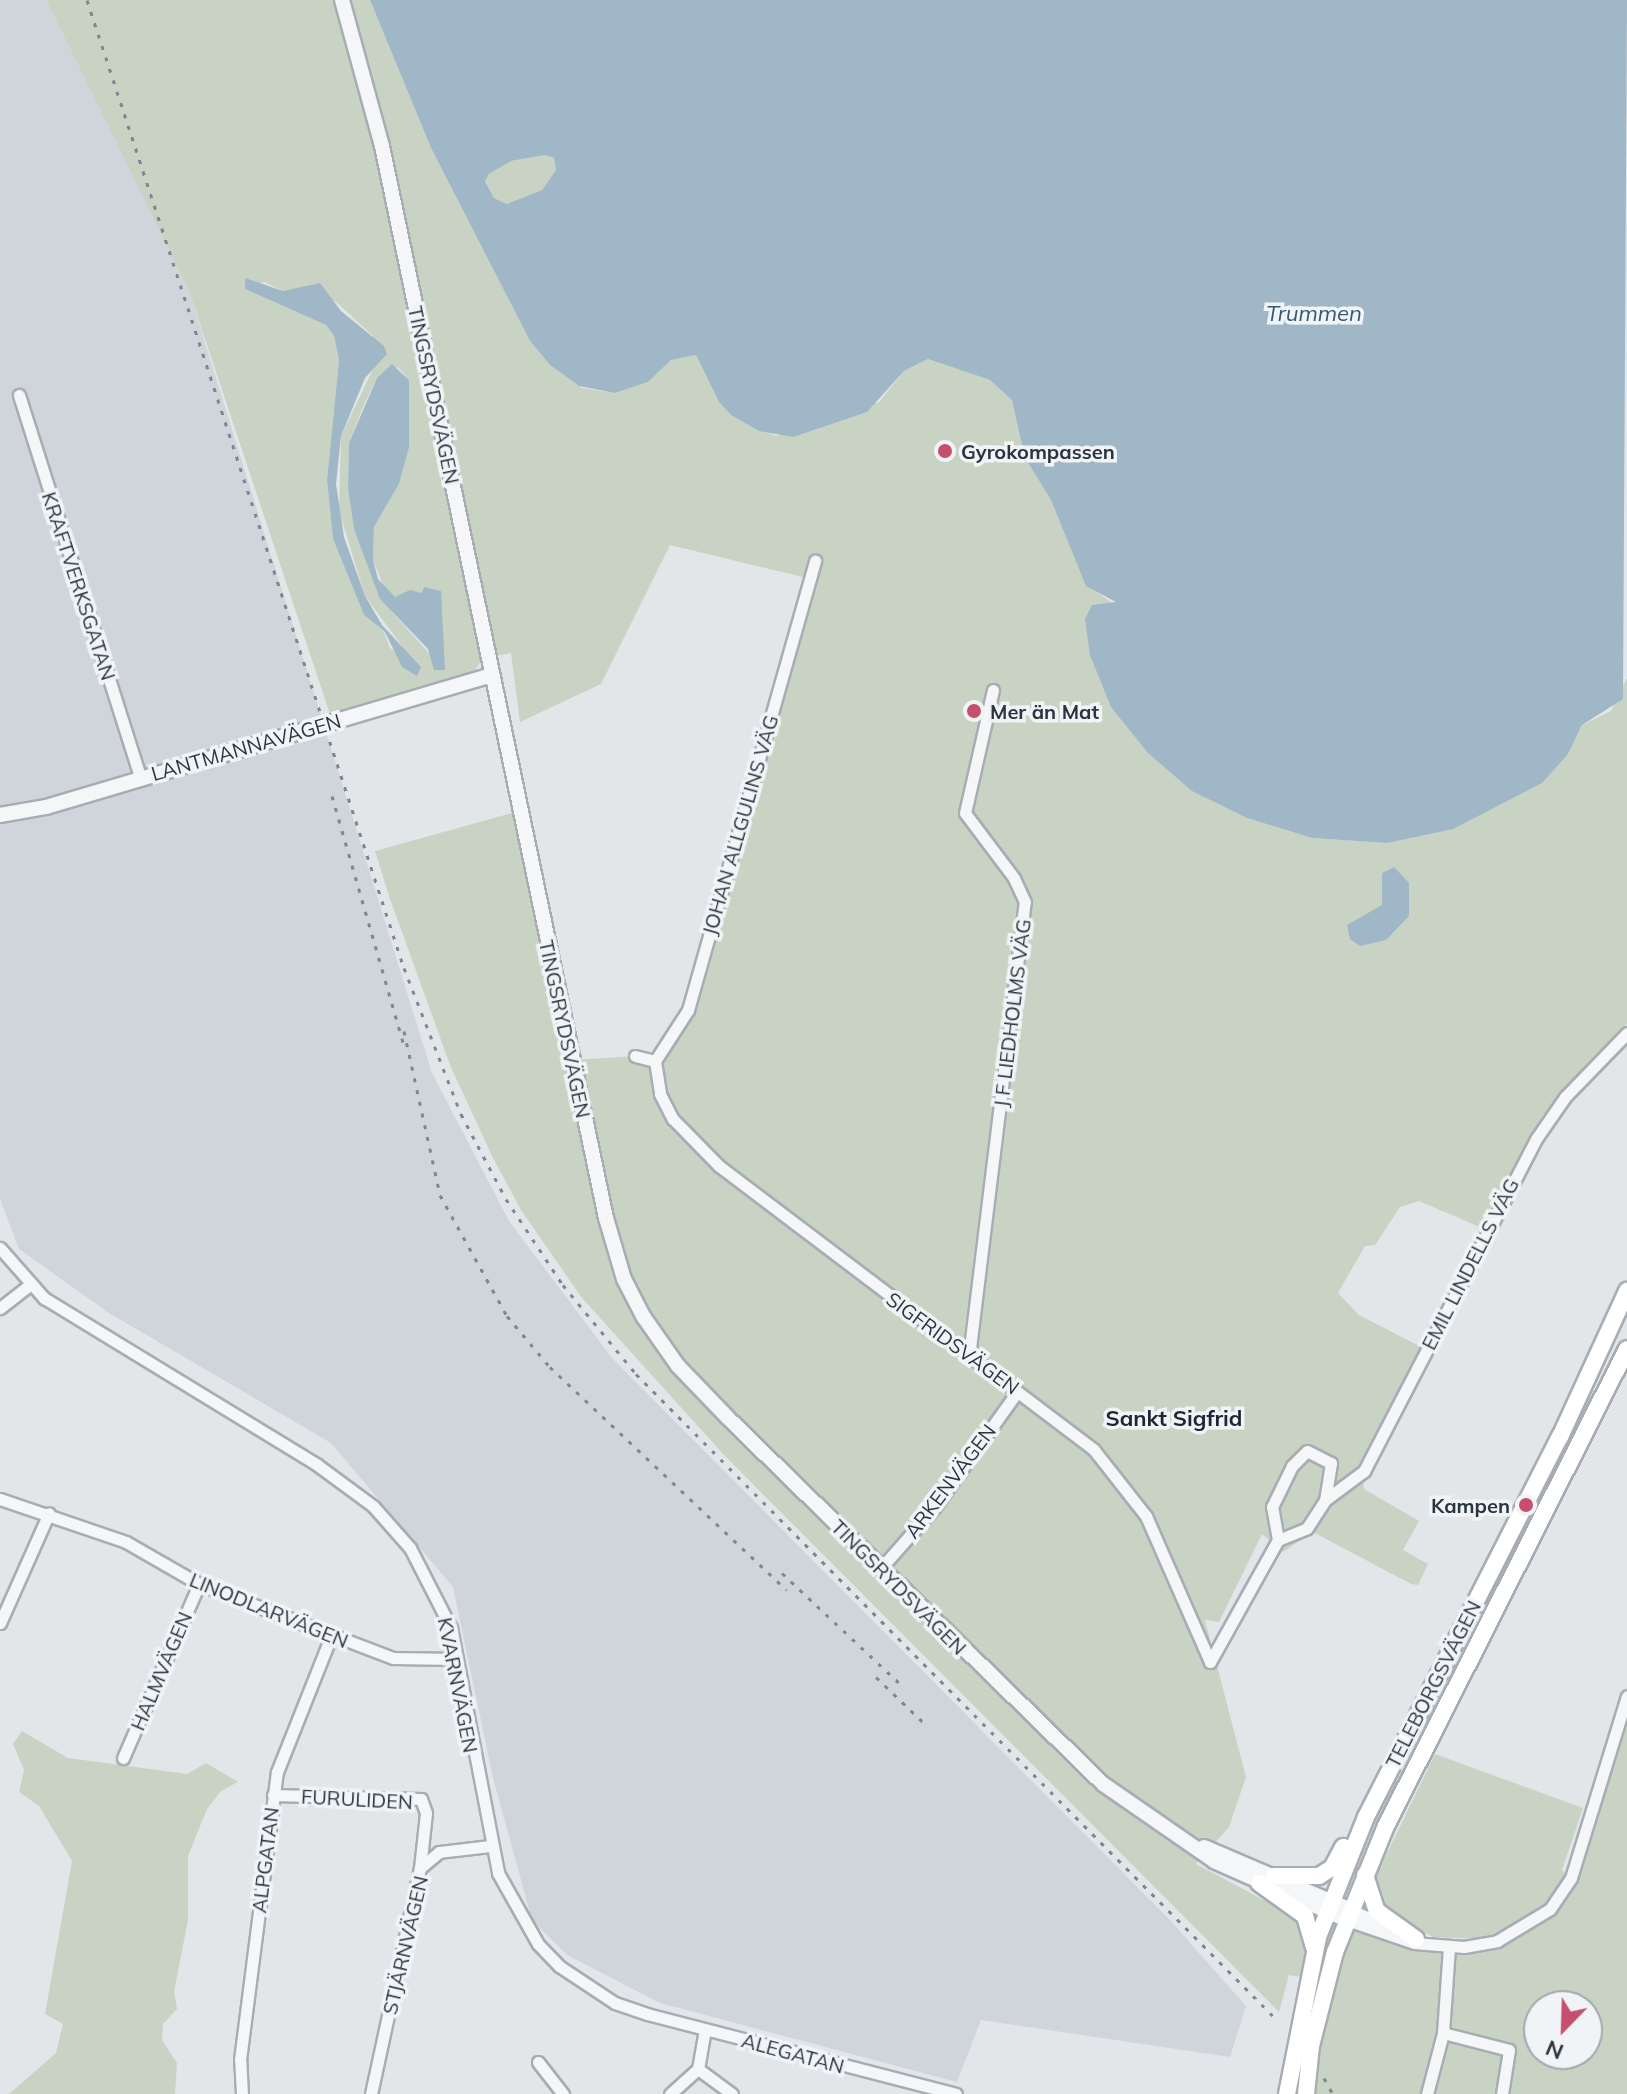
<!DOCTYPE html>
<html>
<head>
<meta charset="utf-8">
<style>
	body { margin:0 }
	#map { position:relative; width:1627px; height:2094px; overflow:hidden; background:#e2e6e9; font-family:Mulish,sans-serif }
	div>[style] { position:absolute }
	[style*='--x'] { left:calc(var(--x)*1px); top:calc(var(--y)*1px); width:calc(var(--w)*1px); rotate:calc(var(--a)*1deg) }
	.built>* { inset:0; background:#d0d5db }
	.green>* { inset:0; background:#c9d3c4 }
	.water>* { inset:0; background:#9fb7c7 }
	.roads { filter:drop-shadow(2px 0 #a7adb3) drop-shadow(-2px 0 #a7adb3) drop-shadow(0 2px #a7adb3) drop-shadow(0 -2px #a7adb3) }
	.minor>* { height:11px; margin:-5.5px; padding:0 5.5px; transform-origin:5.5px; border-radius:5.5px; background:#f4f6f8 }
	.tertiary>* { height:14px; margin:-7px; padding:0 7px; transform-origin:7px; border-radius:7px; background:#f4f6f8 }
	.secondary>* { height:16px; margin:-8px; padding:0 8px; transform-origin:8px; border-radius:8px; background:#fff }
	.rail>* { height:3px; margin-top:-1.5px; transform-origin:0; background:repeating-linear-gradient(90deg,#7c8792 0 4px,transparent 0 12px) }
	.dots>* { width:22px; height:22px; translate:-50% -50%; box-sizing:border-box; border:4px solid #f1f4f7; border-radius:50% }
	span { translate:-50% -50%; white-space:nowrap; text-align:center; line-height:1.15; -webkit-text-stroke:7px #f1f4f7; paint-order:stroke }
	.street-label { font-size:20px; color:#2b3540 }
	.poi-label { font-size:20px; color:#2b3540; font-weight:700 }
	.left { translate:0 -50%; text-align:left }
	.right { translate:-100% -50%; text-align:right }
	.water-label { font-size:22px; color:#375872; font-style:italic }
	.neighbourhood-label { font-size:22px; color:#1d2631; font-weight:700 }
	.north { position:absolute; left:1523px; top:1990px; width:80px; height:80px; box-sizing:border-box; background:#f1f4f7; border:2px solid #a2a8ae; border-radius:50%; rotate:203deg; font-size:22px; font-weight:700; line-height:32px; text-align:center; color:#2b3540 }
	.north::after { content:''; display:block; margin:auto; width:28px; height:36px; background:#c74f6e; clip-path:polygon(50% 0,100% 100%,50% 72%,0 100%) }
</style>
</head>
<body>
<div id="map">
	<div class="built">
		<div style="clip-path:polygon(0 0,46px 0,189px 291px,432px 1073px,509px 1221px,612px 1358px,1169px 1919px,1246px 2006px,1230px 2057px,981px 2020px,957px 2082px,660px 2003px,567px 1955px,532px 1920px,493px 1778px,453px 1587px,331px 1443px,109px 1313px,19px 1249px,0 1199px)"></div>
	</div>
	<div class="green">
		<div style="clip-path:polygon(evenodd,46px 0,370px 0,431px 148px,530px 341px,550px 365px,582px 388px,615px 393px,648px 382px,671px 360px,696px 355px,719px 402px,731px 415px,776px 436px,879px 402px,904px 371px,928px 359px,990px 380px,1013px 400px,1025px 458px,1051px 500px,1086px 585px,1117px 606px,1092px 605px,1247px 818px,1312px 838px,1387px 843px,1568px 754px,1582px 725px,1611px 711px,1627px 678px,1627px 1024px,1543px 1115px,1482px 1228px,1419px 1201px,1400px 1207px,1375px 1245px,1365px 1246px,1338px 1293px,1359px 1315px,1423px 1348px,1362px 1470px,1364px 1489px,1419px 1521px,1403px 1550px,1428px 1564px,1418px 1585px,1411px 1584px,1313px 1532px,1283px 1552px,1262px 1534px,1219px 1622px,1205px 1620px,1246px 1777px,1229px 1827px,1196px 1864px,1307px 1923px,1309px 1951px,1302px 1977px,1289px 1975px,1279px 2012px,725px 1456px,582px 1298px,521px 1210px,492px 1156px,450px 1065px,389px 896px,375px 851px,519px 811px,573px 1060px,635px 1056px,655px 1061px,688px 1010px,807px 578px,670px 545px,601px 684px,520px 722px,511px 653px,483px 658px,471px 677px,332px 720px,189px 291px,46px 0,264px 282px,283px 291px,303px 287px,336px 302px,373px 336px,374px 367px,341px 436px,339px 511px,365px 596px,416px 665px,390px 648px,384px 632px,364px 615px,333px 539px,327px 480px,339px 360px,334px 336px,326px 325px,245px 289px,264px 282px,46px 0,398px 367px,409px 380px,409px 448px,399px 484px,374px 527px,373px 560px,385px 590px,395px 597px,422px 594px,444px 670px,392px 612px,354px 529px,348px 489px,349px 443px,364px 405px,377px 378px,398px 367px)"></div>
		<div style="clip-path:polygon(545px 155px,554px 158px,556px 170px,542px 190px,507px 204px,494px 198px,485px 180px,489px 174px,511px 161px)"></div>
		<div style="clip-path:polygon(evenodd,1627px 1693px,1627px 2094px,1306px 2094px,1351px 1910px,1429px 1944px,1497px 1941px,1562px 1893px,1627px 1693px,1539px 2006px,1587px 2006px,1587px 2054px,1539px 2054px,1539px 2006px)"></div>
		<div style="clip-path:polygon(22px 1731px,68px 1758px,187px 1774px,206px 1763px,238px 1782px,221px 1791px,207px 1809px,188px 1856px,188px 1920px,174px 1992px,177px 2009px,163px 2024px,162px 2040px,177px 2063px,175px 2094px,9px 2094px,56px 2053px,63px 2024px,45px 2014px,72px 1861px,39px 1806px,19px 1792px,24px 1770px,13px 1744px)"></div>
		<div style="clip-path:polygon(1435px 1754px,1583px 1808px,1562px 1870px,1567px 1875px,1546px 1907px,1484px 1939px,1433px 1937px,1394px 1917px,1376px 1895px,1377px 1874px)"></div>
	</div>
	<div class="water">
		<div style="clip-path:polygon(evenodd,370px 0,1627px 0,1623px 699px,1582px 725px,1568px 754px,1542px 783px,1453px 829px,1387px 843px,1312px 838px,1247px 818px,1192px 791px,1148px 753px,1111px 707px,1090px 655px,1085px 619px,1092px 605px,1116px 602px,1086px 586px,1051px 500px,1025px 458px,1012px 400px,990px 380px,928px 359px,904px 371px,867px 412px,793px 437px,759px 431px,731px 415px,719px 402px,696px 355px,671px 360px,648px 382px,615px 393px,579px 386px,550px 365px,530px 341px,431px 148px,370px 0,545px 155px,554px 158px,556px 170px,542px 190px,507px 204px,494px 198px,485px 181px,489px 174px,511px 161px,545px 155px)"></div>
		<div style="clip-path:polygon(245px 278px,283px 291px,320px 283px,341px 311px,384px 346px,387px 354px,365px 378px,341px 436px,336px 484px,344px 537px,365px 596px,382px 625px,421px 667px,417px 676px,402px 667px,385px 632px,364px 615px,333px 539px,327px 480px,339px 360px,334px 336px,326px 325px,245px 289px)"></div>
		<div style="clip-path:polygon(392px 364px,409px 380px,409px 448px,399px 484px,374px 527px,373px 560px,378px 579px,395px 597px,410px 590px,422px 593px,424px 587px,441px 591px,445px 670px,434px 670px,428px 649px,380px 599px,354px 529px,348px 489px,349px 443px,377px 378px)"></div>
		<div style="clip-path:polygon(1394px 867px,1409px 883px,1409px 916px,1386px 940px,1360px 946px,1350px 939px,1347px 925px,1382px 905px,1382px 873px)"></div>
	</div>
	<div class="roads">
		<div class="minor">
			<div style="--x:19;--y:395;--w:401;--a:72.4"></div>
			<div style="--x:635;--y:1056;--w:21;--a:14"></div>
			<div style="--x:655;--y:1061;--w:61;--a:-57.1"></div>
			<div style="--x:688;--y:1010;--w:467;--a:-74.2"></div>
			<div style="--x:655;--y:1061;--w:33;--a:81"></div>
			<div style="--x:660;--y:1094;--w:28;--a:63"></div>
			<div style="--x:673;--y:1119;--w:66;--a:45.6"></div>
			<div style="--x:719;--y:1166;--w:470;--a:37.1"></div>
			<div style="--x:1094;--y:1450;--w:84;--a:51.8"></div>
			<div style="--x:1146;--y:1516;--w:159;--a:66.3"></div>
			<div style="--x:0;--y:1248;--w:67;--a:48.7"></div>
			<div style="--x:44;--y:1298;--w:319;--a:31.4"></div>
			<div style="--x:316;--y:1464;--w:71;--a:36.4"></div>
			<div style="--x:373;--y:1506;--w:56;--a:48.6"></div>
			<div style="--x:410;--y:1548;--w:90;--a:62.9"></div>
			<div style="--x:451;--y:1628;--w:249;--a:79.1"></div>
			<div style="--x:498;--y:1873;--w:81;--a:60.6"></div>
			<div style="--x:538;--y:1944;--w:30;--a:46"></div>
			<div style="--x:559;--y:1966;--w:67;--a:33.5"></div>
			<div style="--x:615;--y:2003;--w:34;--a:19"></div>
			<div style="--x:647;--y:2014;--w:319;--a:14.5"></div>
			<div style="--x:0;--y:1308;--w:37;--a:-38"></div>
			<div style="--x:969;--y:1356;--w:457;--a:-83"></div>
			<div style="--x:1025;--y:902;--w:26;--a:-115"></div>
			<div style="--x:1014;--y:878;--w:81;--a:-127"></div>
			<div style="--x:965;--y:813;--w:126;--a:-77.2"></div>
			<div style="--x:0;--y:1499;--w:133;--a:18.8"></div>
			<div style="--x:126;--y:1542;--w:84;--a:29.9"></div>
			<div style="--x:199;--y:1584;--w:208;--a:20.9"></div>
			<div style="--x:393;--y:1658;--w:64;--a:0.9"></div>
			<div style="--x:1278;--y:1540;--w:34;--a:-100"></div>
			<div style="--x:1272;--y:1507;--w:46;--a:-64"></div>
			<div style="--x:1292;--y:1466;--w:21;--a:-45"></div>
			<div style="--x:1307;--y:1451;--w:27;--a:27"></div>
			<div style="--x:1331;--y:1463;--w:36;--a:99"></div>
			<div style="--x:881;--y:1568;--w:80;--a:-48.5"></div>
			<div style="--x:934;--y:1508;--w:143;--a:-54.4"></div>
			<div style="--x:0;--y:1623;--w:120;--a:-66"></div>
			<div style="--x:1210;--y:1662;--w:140;--a:-60.9"></div>
			<div style="--x:1278;--y:1540;--w:31;--a:-22"></div>
			<div style="--x:1307;--y:1528;--w:33;--a:-57"></div>
			<div style="--x:1325;--y:1500;--w:49;--a:-36.6"></div>
			<div style="--x:1364;--y:1471;--w:374;--a:-62.6"></div>
			<div style="--x:1536;--y:1139;--w:51;--a:-55.4"></div>
			<div style="--x:1565;--y:1097;--w:89;--a:-45.9"></div>
			<div style="--x:123;--y:1758;--w:190;--a:-66.4"></div>
			<div style="--x:273;--y:1795;--w:148;--a:1.5"></div>
			<div style="--x:421;--y:1799;--w:15;--a:70"></div>
			<div style="--x:426;--y:1813;--w:55;--a:96.2"></div>
			<div style="--x:1351;--y:1910;--w:45;--a:23.7"></div>
			<div style="--x:1347;--y:1920;--w:71;--a:18.9"></div>
			<div style="--x:1414;--y:1943;--w:50;--a:4.6"></div>
			<div style="--x:1464;--y:1947;--w:34;--a:-10"></div>
			<div style="--x:1497;--y:1941;--w:62;--a:-31.1"></div>
			<div style="--x:1550;--y:1909;--w:37;--a:-56"></div>
			<div style="--x:1571;--y:1878;--w:190;--a:-72.9"></div>
			<div style="--x:1449;--y:1947;--w:86;--a:94"></div>
			<div style="--x:1443;--y:2033;--w:68;--a:14.4"></div>
			<div style="--x:1509;--y:2050;--w:45;--a:99"></div>
			<div style="--x:538;--y:2062;--w:41;--a:52"></div>
			<div style="--x:698;--y:2069;--w:42;--a:36.3"></div>
			<div style="--x:242;--y:2094;--w:34;--a:-93"></div>
			<div style="--x:240;--y:2060;--w:290;--a:-82.7"></div>
			<div style="--x:277;--y:1772;--w:146;--a:-68.3"></div>
			<div style="--x:371;--y:2094;--w:231;--a:-77.8"></div>
			<div style="--x:420;--y:1868;--w:25;--a:-40"></div>
			<div style="--x:439;--y:1852;--w:50;--a:-6.8"></div>
			<div style="--x:670;--y:2094;--w:38;--a:-42"></div>
			<div style="--x:698;--y:2069;--w:40;--a:-80"></div>
			<div style="--x:1427;--y:2094;--w:63;--a:-75.3"></div>
		</div>
		<div class="tertiary">
			<div style="--x:342;--y:0;--w:151;--a:74.7"></div>
			<div style="--x:382;--y:146;--w:1095;--a:78.2"></div>
			<div style="--x:606;--y:1218;--w:64;--a:73.6"></div>
			<div style="--x:624;--y:1279;--w:42;--a:62.8"></div>
			<div style="--x:643;--y:1316;--w:61;--a:55"></div>
			<div style="--x:678;--y:1366;--w:72;--a:46.1"></div>
			<div style="--x:728;--y:1418;--w:524;--a:44.3"></div>
			<div style="--x:1103;--y:1784;--w:135;--a:34.7"></div>
			<div style="--x:1214;--y:1861;--w:145;--a:23.9"></div>
			<div style="--x:0;--y:815;--w:47;--a:-9.9"></div>
			<div style="--x:46;--y:807;--w:464;--a:-16.5"></div>
			<div style="--x:1204;--y:1847;--w:160;--a:23.2"></div>
		</div>
		<div class="secondary">
			<div style="--x:1365;--y:1875;--w:38;--a:72"></div>
			<div style="--x:1377;--y:1911;--w:48;--a:35.7"></div>
			<div style="--x:1274;--y:1876;--w:45;--a:0"></div>
			<div style="--x:1319;--y:1876;--w:15;--a:-32"></div>
			<div style="--x:1332;--y:1868;--w:24;--a:-62"></div>
			<div style="--x:1259;--y:1883;--w:57;--a:35.7"></div>
			<div style="--x:1305;--y:1916;--w:32;--a:74"></div>
			<div style="--x:1287;--y:2094;--w:160;--a:-78.8"></div>
			<div style="--x:1318;--y:1937;--w:129;--a:-68.2"></div>
			<div style="--x:1366;--y:1817;--w:427;--a:-63"></div>
			<div style="--x:1560;--y:1437;--w:161;--a:-65.3"></div>
			<div style="--x:1306;--y:2094;--w:48;--a:-84.1"></div>
			<div style="--x:1311;--y:2046;--w:97;--a:-75.7"></div>
			<div style="--x:1335;--y:1952;--w:136;--a:-68"></div>
			<div style="--x:1386;--y:1826;--w:534;--a:-63.2"></div>
		</div>
	</div>
	<div class="rail">
		<div style="--x:87;--y:0;--w:1019;--a:71.87"></div>
		<div style="--x:404;--y:968;--w:157;--a:68.7"></div>
		<div style="--x:461;--y:1114;--w:96;--a:62.1"></div>
		<div style="--x:506;--y:1199;--w:103;--a:56.5"></div>
		<div style="--x:563;--y:1285;--w:115;--a:50.6"></div>
		<div style="--x:636;--y:1374;--w:909;--a:45.22"></div>
		<div style="--x:332;--y:796;--w:256;--a:73.9"></div>
		<div style="--x:404;--y:1031;--w:168;--a:77.6"></div>
		<div style="--x:440;--y:1195;--w:138;--a:61"></div>
		<div style="--x:507;--y:1316;--w:67;--a:49.9"></div>
		<div style="--x:550;--y:1367;--w:325;--a:43.3"></div>
		<div style="--x:782;--y:1573;--w:161;--a:43.2"></div>
		<div style="--x:876;--y:1677;--w:68;--a:43.8"></div>
		<div style="--x:1324;--y:2078;--w:18;--a:61"></div>
	</div>
	<div class="dots">
		<div style="left:945px;top:451px;background:#c74f6e"></div>
		<div style="left:974px;top:711px;background:#c74f6e"></div>
		<div style="left:1526px;top:1505px;background:#c74f6e"></div>
	</div>
	<div class="street-label">
		<span style="left:434px;top:395px;rotate:78deg">TINGSRYDSVÄGEN</span>
		<span style="left:79px;top:586px;rotate:72deg">KRAFTVERKSGATAN</span>
		<span style="left:246px;top:747px;rotate:-16deg">LANTMANNAVÄGEN</span>
		<span style="left:740px;top:825px;rotate:-74deg">JOHAN ALLGULINS VÄG</span>
		<span style="left:1012px;top:1013px;rotate:-83deg">J F LIEDHOLMS VÄG</span>
		<span style="left:565px;top:1029px;rotate:78deg">TINGSRYDSVÄGEN</span>
		<span style="left:1470px;top:1264px;rotate:-63deg">EMIL LINDELLS VÄG</span>
		<span style="left:953px;top:1343px;rotate:36deg">SIGFRIDSVÄGEN</span>
		<span style="left:950px;top:1481px;rotate:-53deg">ARKENVÄGEN</span>
		<span style="left:899px;top:1587px;rotate:45deg">TINGSRYDSVÄGEN</span>
		<span style="left:269px;top:1610px;rotate:22deg">LINODLARVÄGEN</span>
		<span style="left:161px;top:1671px;rotate:-67deg">HALMVÄGEN</span>
		<span style="left:1433px;top:1684px;rotate:-63deg">TELEBORGSVÄGEN</span>
		<span style="left:458px;top:1685px;rotate:79deg">KVARNVÄGEN</span>
		<span style="left:357px;top:1799px;rotate:3deg">FURULIDEN</span>
		<span style="left:265px;top:1860px;rotate:-83deg">ALPGATAN</span>
		<span style="left:405px;top:1945px;rotate:-77deg">STJÄRNVÄGEN</span>
		<span style="left:793px;top:2053px;rotate:15deg">ALEGATAN</span>
	</div>
	<div class="poi-label">
		<span class="left" style="left:961px;top:451px">Gyrokompassen</span>
		<span class="left" style="left:990px;top:711px">Mer än Mat</span>
		<span class="right" style="left:1510px;top:1505px">Kampen</span>
	</div>
	<div class="water-label">
		<span style="left:1314px;top:314px">Trummen</span>
	</div>
	<div class="neighbourhood-label">
		<span style="left:1174px;top:1419px">Sankt Sigfrid</span>
	</div>
	<div class="north">N</div>
</div>
</body>
</html>
